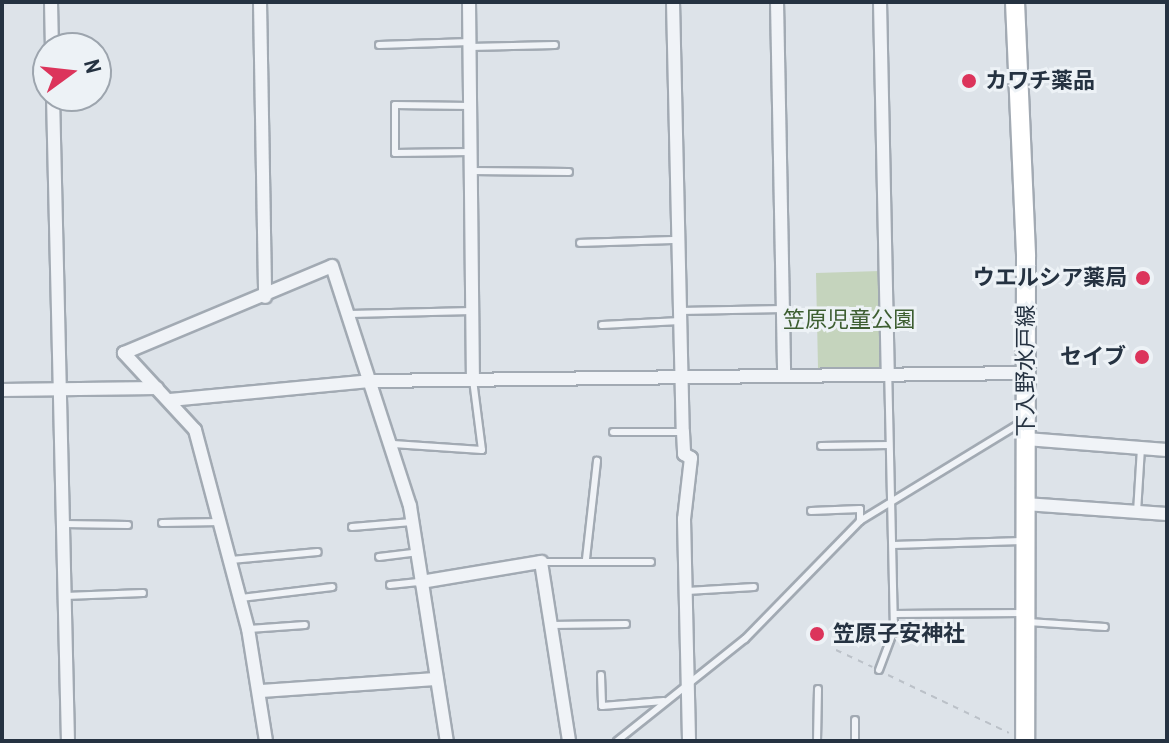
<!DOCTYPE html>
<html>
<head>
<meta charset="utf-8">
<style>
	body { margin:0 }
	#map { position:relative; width:1169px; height:743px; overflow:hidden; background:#dde3e9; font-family:"Archivo Narrow","Noto Sans JP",sans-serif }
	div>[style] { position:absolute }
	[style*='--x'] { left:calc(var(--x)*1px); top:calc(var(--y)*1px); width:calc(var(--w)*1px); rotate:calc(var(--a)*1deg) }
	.green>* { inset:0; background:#c5d4bd }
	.path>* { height:2px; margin-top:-1px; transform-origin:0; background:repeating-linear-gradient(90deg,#bbc1c8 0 6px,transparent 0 12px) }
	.roads { filter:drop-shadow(2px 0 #a2aab3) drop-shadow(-2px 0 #a2aab3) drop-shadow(0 2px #a2aab3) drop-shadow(0 -2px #a2aab3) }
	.service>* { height:6px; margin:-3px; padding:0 3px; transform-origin:3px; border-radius:3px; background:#f0f3f7 }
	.minor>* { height:12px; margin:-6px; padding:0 6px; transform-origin:6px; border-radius:6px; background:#f0f3f7 }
	.secondary>* { height:18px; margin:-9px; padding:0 9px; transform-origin:9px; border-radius:9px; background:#fff }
	.dots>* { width:22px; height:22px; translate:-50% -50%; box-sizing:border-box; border:4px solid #edf2f6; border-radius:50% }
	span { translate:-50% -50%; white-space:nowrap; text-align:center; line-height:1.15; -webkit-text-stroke:6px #edf2f6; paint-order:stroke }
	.poi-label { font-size:22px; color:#253241; font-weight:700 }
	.left { translate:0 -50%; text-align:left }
	.right { translate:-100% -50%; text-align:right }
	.park-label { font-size:22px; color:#3d5e31 }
	.street-label { font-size:22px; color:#253241 }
	.frame { position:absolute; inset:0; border:4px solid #253241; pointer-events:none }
	.north { position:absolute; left:32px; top:32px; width:80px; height:80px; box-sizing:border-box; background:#edf2f6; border:2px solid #9da5ae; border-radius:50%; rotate:75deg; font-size:22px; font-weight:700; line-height:32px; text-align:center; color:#253241 }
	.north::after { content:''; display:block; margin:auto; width:28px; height:36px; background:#dc345b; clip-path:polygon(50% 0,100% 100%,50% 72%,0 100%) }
</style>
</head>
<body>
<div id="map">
	<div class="green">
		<div style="clip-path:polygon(880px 271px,883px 367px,818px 368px,816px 273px)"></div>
	</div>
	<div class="path">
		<div style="--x:836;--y:650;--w:40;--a:25"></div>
		<div style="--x:888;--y:675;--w:134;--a:25.6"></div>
	</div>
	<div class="roads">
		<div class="service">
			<div style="--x:379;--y:45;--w:91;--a:-1.9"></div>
			<div style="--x:470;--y:47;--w:85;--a:-1.3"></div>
			<div style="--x:470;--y:106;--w:75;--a:-179.2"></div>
			<div style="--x:395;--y:105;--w:48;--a:90"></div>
			<div style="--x:395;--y:153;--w:75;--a:-0.8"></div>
			<div style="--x:472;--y:171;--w:97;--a:0.6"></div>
			<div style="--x:580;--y:243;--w:98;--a:-1.8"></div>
			<div style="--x:680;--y:311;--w:103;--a:-1.1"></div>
			<div style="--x:350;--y:314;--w:122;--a:-1.4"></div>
			<div style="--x:602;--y:325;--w:78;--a:-2.9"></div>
			<div style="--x:613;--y:432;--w:70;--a:0"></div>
			<div style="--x:393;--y:444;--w:89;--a:3.9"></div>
			<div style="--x:482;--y:450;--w:71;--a:-97.3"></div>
			<div style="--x:821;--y:446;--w:68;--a:-0.8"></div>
			<div style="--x:811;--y:511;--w:49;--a:-2.3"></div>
			<div style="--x:860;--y:509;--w:12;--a:90"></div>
			<div style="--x:1137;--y:512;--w:64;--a:-86.4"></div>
			<div style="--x:162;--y:523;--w:59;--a:-1"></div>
			<div style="--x:64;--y:524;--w:64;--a:0.9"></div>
			<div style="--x:352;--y:527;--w:60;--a:-4.8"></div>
			<div style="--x:893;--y:545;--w:129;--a:-1.8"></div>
			<div style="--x:379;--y:557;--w:38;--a:-7"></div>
			<div style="--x:586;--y:559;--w:99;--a:-83.6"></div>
			<div style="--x:231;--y:560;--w:87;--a:-5.3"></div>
			<div style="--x:541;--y:562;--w:110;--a:0"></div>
			<div style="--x:390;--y:585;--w:31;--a:-6"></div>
			<div style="--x:687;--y:591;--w:67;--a:-3.4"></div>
			<div style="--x:65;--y:596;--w:78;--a:-2.2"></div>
			<div style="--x:241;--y:598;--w:92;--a:-6.9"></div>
			<div style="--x:894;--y:614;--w:128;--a:-0.4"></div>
			<div style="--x:1028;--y:622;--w:77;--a:3.7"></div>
			<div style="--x:551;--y:625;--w:75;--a:-0.8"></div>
			<div style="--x:249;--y:629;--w:56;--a:-4.1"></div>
			<div style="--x:879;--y:670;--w:43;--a:-69.4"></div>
			<div style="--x:894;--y:630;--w:255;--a:-91.3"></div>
			<div style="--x:601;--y:675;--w:31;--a:88"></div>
			<div style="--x:602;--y:706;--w:62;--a:-4.6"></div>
			<div style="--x:855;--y:720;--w:21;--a:90"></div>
			<div style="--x:617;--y:741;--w:164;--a:-38.6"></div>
			<div style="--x:745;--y:639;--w:165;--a:-45.7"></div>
			<div style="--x:860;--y:521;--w:192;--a:-31.4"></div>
			<div style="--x:817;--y:741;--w:52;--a:-88.9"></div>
		</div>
		<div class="minor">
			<div style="--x:51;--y:2;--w:46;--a:88.8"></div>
			<div style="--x:260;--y:2;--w:295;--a:89"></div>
			<div style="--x:469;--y:2;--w:378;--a:89.4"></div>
			<div style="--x:673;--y:2;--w:430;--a:88.7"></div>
			<div style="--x:683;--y:432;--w:22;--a:87"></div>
			<div style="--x:684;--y:454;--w:8;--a:30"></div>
			<div style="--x:691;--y:458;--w:61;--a:96.5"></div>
			<div style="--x:684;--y:519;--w:222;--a:88.7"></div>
			<div style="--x:777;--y:2;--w:372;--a:88.9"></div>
			<div style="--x:880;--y:2;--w:369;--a:88.8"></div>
			<div style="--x:53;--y:96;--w:645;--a:88.67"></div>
			<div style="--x:2;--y:390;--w:155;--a:-0.7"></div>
			<div style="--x:170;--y:400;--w:203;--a:-5.4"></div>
			<div style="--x:372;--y:381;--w:653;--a:-0.7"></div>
			<div style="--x:1026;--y:439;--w:141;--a:4.5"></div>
			<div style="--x:1025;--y:504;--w:142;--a:4"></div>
			<div style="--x:421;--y:582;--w:122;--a:-9.5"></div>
			<div style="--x:541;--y:562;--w:181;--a:81.1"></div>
			<div style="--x:260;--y:691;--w:177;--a:-3.9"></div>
			<div style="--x:266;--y:741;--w:113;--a:-99.1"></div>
			<div style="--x:248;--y:629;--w:206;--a:-104.9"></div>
			<div style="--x:195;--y:430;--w:105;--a:-132.7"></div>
			<div style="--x:124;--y:353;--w:225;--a:-22.7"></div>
			<div style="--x:332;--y:266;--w:252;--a:72"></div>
			<div style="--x:410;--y:506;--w:238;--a:81.1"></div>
		</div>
		<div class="secondary">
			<div style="--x:1015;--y:2;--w:255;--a:87.5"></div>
			<div style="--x:1026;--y:257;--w:484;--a:90.1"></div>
		</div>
	</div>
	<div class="dots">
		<div style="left:969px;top:81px;background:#dc345b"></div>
		<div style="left:1143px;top:278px;background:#dc345b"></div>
		<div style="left:1142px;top:357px;background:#dc345b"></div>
		<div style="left:817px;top:634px;background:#dc345b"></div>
	</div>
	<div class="poi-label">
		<span class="left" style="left:985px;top:81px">カワチ薬品</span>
		<span class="right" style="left:1127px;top:278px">ウエルシア薬局</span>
		<span class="right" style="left:1126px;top:357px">セイブ</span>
		<span class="left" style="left:833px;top:634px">笠原子安神社</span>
	</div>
	<div class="park-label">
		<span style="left:849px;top:320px">笠原児童公園</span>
	</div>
	<div class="street-label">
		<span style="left:1026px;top:371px;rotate:-90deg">下入野水戸線</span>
	</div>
	<div class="frame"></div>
	<div class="north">N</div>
</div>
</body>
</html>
